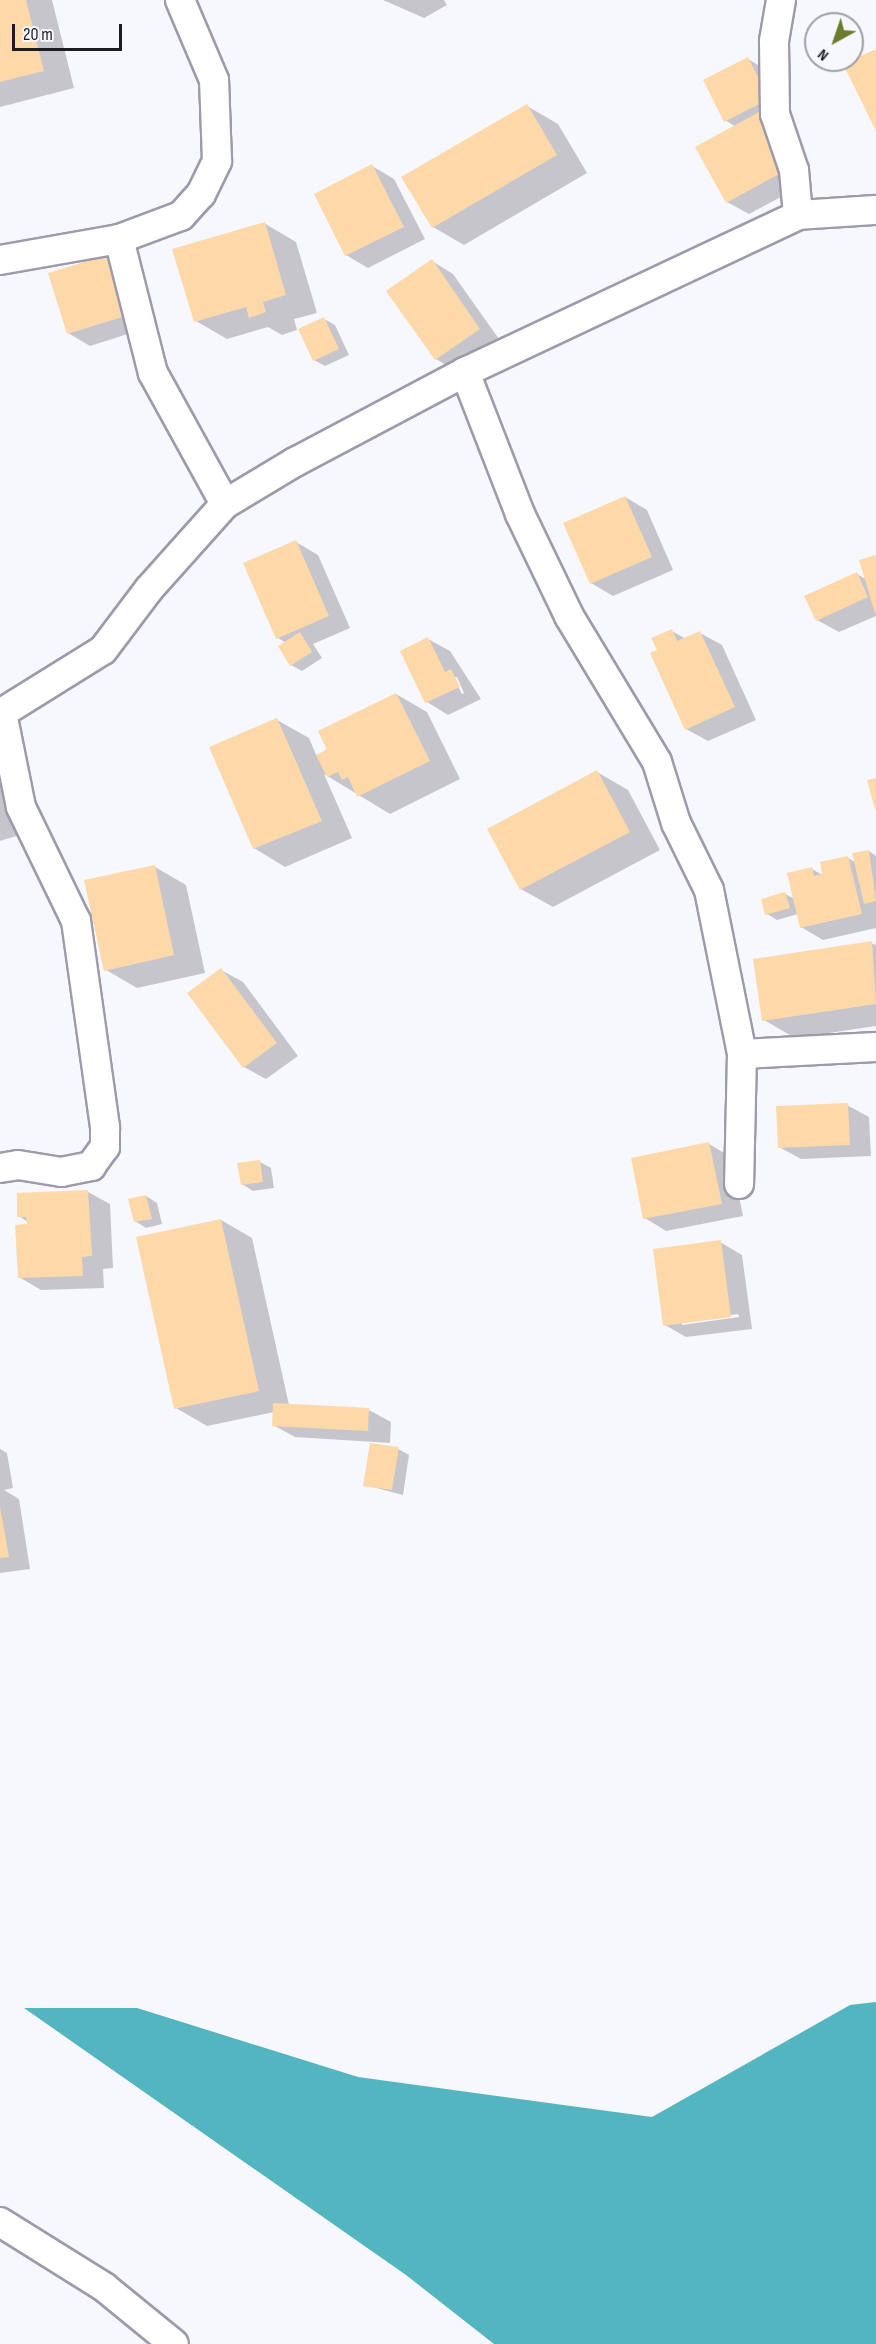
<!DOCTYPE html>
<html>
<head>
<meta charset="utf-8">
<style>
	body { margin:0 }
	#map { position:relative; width:876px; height:2344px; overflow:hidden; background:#f7f7fe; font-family:"Sofia Sans Condensed",sans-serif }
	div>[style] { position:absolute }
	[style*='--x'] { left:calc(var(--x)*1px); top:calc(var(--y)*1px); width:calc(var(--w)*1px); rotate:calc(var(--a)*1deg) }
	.water>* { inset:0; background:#53b5c0 }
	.shadow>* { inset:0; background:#0003 }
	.building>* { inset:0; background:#fdd8a9 }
	.roads { filter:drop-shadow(2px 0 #9d9bab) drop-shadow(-2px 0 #9d9bab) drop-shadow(0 2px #9d9bab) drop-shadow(0 -2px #9d9bab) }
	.minor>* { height:28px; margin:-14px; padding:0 14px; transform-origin:14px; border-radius:14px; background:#fff }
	span { translate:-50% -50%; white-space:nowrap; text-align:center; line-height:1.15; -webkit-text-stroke:5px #f7f7fe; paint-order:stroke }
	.north { position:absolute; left:804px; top:12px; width:60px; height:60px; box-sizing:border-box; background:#f7f7fe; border:2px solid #a09fa6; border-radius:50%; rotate:220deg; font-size:16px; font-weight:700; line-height:24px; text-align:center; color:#1d1c22 }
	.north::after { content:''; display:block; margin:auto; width:21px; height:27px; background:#6a7d2d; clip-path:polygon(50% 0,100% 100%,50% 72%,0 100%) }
	.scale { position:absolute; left:12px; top:24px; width:110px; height:27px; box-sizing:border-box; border:3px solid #1d1c22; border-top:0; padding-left:8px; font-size:18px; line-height:21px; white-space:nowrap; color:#1d1c22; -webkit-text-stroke:4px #f7f7fe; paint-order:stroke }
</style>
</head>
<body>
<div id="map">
	<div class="water">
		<div style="clip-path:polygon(876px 2002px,876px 2344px,494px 2344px,406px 2275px,24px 2008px,137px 2008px,358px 2077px,652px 2117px,850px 2005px)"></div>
	</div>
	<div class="shadow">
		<div style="clip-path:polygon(0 0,52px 0,74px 88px,0 107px)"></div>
		<div style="clip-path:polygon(383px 0,444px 0,447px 5px,424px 18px)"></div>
		<div style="clip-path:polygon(748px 59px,770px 72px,790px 112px,771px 121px,780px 127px,811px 181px,749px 214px,727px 202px,736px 127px,725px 120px)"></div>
		<div style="clip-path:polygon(527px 106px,558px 124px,587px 173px,464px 245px,433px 227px)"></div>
		<div style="clip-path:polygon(372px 166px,394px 179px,425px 239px,368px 268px,346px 255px)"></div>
		<div style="clip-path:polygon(264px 223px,296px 242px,317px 313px,294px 319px,297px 330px,282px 335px,268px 327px,227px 339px,196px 321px)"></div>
		<div style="clip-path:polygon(432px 261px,453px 274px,501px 342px,457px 372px,436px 359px)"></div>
		<div style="clip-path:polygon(49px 274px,150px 327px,90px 346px,68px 333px)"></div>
		<div style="clip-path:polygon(324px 319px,335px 325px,349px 355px,325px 366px,314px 360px)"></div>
		<div style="clip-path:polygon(625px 497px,647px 510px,673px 570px,613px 596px,591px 583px)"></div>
		<div style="clip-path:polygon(296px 542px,318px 555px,350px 628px,313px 644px,322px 658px,302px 671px,291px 665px,286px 643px,278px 638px)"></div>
		<div style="clip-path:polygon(876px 556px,876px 616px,839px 632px,817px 620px,857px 574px,867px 580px)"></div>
		<div style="clip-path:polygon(672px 631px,686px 639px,700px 633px,722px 645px,756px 720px,708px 741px,686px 729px,659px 651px)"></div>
		<div style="clip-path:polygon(evenodd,428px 639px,450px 651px,481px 699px,448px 715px,427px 702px,402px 651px,428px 639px,453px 677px,457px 677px,464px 693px,462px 694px,453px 677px)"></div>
		<div style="clip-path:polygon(396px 694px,427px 712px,460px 779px,390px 814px,324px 774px,352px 838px,285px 867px,254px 848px,277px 720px,309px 738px,317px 757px)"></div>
		<div style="clip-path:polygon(0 771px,20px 835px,0 841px)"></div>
		<div style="clip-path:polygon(597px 772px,628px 790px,660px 850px,553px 907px,521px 889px)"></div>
		<div style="clip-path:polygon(869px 851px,876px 856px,876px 928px,823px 940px,801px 927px,798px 914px,777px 920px,767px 914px,785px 894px,795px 899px,812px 869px,824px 876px,848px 858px,855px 862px)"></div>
		<div style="clip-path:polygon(155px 867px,186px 885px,205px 973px,137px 988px,106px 970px)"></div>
		<div style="clip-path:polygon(871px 943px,876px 945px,876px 1026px,795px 1038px,764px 1020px)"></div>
		<div style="clip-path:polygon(221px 970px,243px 982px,298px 1056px,266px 1079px,244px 1067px)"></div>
		<div style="clip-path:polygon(847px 1105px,869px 1117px,871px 1156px,801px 1159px,779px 1147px)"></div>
		<div style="clip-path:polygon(709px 1144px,731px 1157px,743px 1216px,666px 1231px,645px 1218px)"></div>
		<div style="clip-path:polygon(260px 1162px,271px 1168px,274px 1188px,253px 1191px,242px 1184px)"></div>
		<div style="clip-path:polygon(88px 1192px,110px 1204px,113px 1268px,103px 1269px,104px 1288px,41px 1290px,19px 1277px,28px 1222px,19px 1216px)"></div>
		<div style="clip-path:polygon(146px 1196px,157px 1203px,162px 1224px,146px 1228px,135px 1221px)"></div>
		<div style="clip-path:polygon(221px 1220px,252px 1238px,289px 1405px,369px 1410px,391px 1422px,390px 1443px,295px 1437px,273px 1425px,274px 1412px,207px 1426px,176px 1408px)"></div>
		<div style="clip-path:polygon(evenodd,720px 1242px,742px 1255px,752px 1329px,686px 1337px,665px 1325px,720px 1242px,738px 1314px,739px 1317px,682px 1325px,682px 1322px,738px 1314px)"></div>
		<div style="clip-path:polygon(0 1449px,7px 1453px,13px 1488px,4px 1490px,19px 1499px,30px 1569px,0 1573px)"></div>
		<div style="clip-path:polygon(398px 1449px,409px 1455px,403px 1495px,365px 1485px)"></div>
	</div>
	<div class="building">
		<div style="clip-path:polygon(0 0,26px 0,44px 71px,0 82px)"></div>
		<div style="clip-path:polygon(876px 49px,876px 131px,843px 64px)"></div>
		<div style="clip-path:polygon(748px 57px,769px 99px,724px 122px,703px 80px)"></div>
		<div style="clip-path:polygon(527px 104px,557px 155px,432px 228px,401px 177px)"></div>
		<div style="clip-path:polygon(759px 112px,790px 168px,726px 203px,695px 147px)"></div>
		<div style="clip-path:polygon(372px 164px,404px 227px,345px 256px,314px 194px)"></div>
		<div style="clip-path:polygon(265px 222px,286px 295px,263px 302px,266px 312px,249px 318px,246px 307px,194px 322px,172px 249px)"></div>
		<div style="clip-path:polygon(110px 254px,129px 315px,67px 334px,48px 273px)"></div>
		<div style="clip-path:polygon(432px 259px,480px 329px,435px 360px,386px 291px)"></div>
		<div style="clip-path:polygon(324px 317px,339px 349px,313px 361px,298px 329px)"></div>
		<div style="clip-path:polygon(625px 496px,652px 557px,590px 584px,563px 523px)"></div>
		<div style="clip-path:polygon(296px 540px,329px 616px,276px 639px,243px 563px)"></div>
		<div style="clip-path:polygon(876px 555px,876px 612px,875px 613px,859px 560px)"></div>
		<div style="clip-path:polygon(857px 572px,868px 597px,816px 621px,804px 596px)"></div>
		<div style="clip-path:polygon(672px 629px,677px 641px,700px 631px,735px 707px,685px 730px,650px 653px,657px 650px,651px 638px)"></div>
		<div style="clip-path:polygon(300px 632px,312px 652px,290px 666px,278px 646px)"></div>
		<div style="clip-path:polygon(428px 637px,445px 672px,451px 669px,460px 687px,425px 703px,400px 651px)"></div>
		<div style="clip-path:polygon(396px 693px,430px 761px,357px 797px,348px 777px,342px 780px,338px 772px,327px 777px,316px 755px,327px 750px,318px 731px)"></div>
		<div style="clip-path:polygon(277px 718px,322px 821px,253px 849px,209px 747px)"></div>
		<div style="clip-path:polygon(597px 770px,630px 832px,520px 890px,487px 829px)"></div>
		<div style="clip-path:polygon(876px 778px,876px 809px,875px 809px,867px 780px)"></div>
		<div style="clip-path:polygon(869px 850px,876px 901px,864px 904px,852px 853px)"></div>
		<div style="clip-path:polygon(848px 856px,862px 914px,800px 928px,787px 873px,812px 867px,814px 876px,822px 874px,820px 862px)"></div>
		<div style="clip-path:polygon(155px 865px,174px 955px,104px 971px,84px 880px)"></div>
		<div style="clip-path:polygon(785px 892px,790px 908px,765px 915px,761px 899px)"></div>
		<div style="clip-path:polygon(872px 941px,876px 1004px,762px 1021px,753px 959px)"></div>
		<div style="clip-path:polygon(221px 968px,277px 1043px,243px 1068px,187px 993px)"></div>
		<div style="clip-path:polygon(848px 1103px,850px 1145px,778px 1148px,776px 1106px)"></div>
		<div style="clip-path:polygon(709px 1142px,722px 1204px,643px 1219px,631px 1158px)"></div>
		<div style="clip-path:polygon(260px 1160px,263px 1182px,241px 1185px,237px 1163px)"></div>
		<div style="clip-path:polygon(88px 1190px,92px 1256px,82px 1257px,83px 1276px,18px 1278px,15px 1225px,27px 1224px,26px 1217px,17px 1217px,17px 1193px)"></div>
		<div style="clip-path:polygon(146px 1195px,152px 1219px,134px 1222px,128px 1199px)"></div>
		<div style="clip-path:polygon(221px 1219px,259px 1391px,174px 1409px,136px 1237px)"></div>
		<div style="clip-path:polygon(721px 1240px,731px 1317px,663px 1326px,653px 1249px)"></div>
		<div style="clip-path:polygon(273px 1403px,369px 1408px,368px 1431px,272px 1426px)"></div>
		<div style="clip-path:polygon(370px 1443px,399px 1447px,392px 1490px,363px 1486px)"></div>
		<div style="clip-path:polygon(0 1507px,9px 1557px,0 1558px)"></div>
	</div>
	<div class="roads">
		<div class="minor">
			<div style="--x:781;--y:0;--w:42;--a:99.7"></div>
			<div style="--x:774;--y:41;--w:73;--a:89.2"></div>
			<div style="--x:775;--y:114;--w:59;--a:71.3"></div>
			<div style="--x:794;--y:170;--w:45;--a:84.9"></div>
			<div style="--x:119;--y:239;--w:138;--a:75.8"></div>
			<div style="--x:153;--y:373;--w:149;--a:61.2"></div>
			<div style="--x:0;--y:260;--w:121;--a:-10"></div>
			<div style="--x:119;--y:239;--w:66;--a:-20.4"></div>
			<div style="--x:181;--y:216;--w:30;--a:-48"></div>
			<div style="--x:201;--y:194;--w:37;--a:-64"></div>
			<div style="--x:217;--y:161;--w:81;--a:-92.1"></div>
			<div style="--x:214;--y:80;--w:87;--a:-113"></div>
			<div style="--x:465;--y:372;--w:152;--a:68.8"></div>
			<div style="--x:520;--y:514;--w:113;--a:64.3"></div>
			<div style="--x:569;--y:616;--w:170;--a:58.9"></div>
			<div style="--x:657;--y:762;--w:64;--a:72.7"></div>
			<div style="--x:676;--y:823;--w:75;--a:63.8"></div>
			<div style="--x:709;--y:890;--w:167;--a:78.6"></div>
			<div style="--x:742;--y:1054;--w:130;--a:91.3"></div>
			<div style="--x:0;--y:714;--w:121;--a:-31.9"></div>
			<div style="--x:103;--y:650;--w:76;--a:-53"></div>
			<div style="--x:149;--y:589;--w:114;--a:-48.2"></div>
			<div style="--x:225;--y:504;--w:82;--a:-31"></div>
			<div style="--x:295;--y:462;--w:192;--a:-27.9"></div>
			<div style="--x:465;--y:372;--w:368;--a:-25.2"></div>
			<div style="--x:798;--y:215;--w:78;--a:-3.7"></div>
			<div style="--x:742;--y:1054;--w:134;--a:-3"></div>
			<div style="--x:0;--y:1168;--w:18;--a:-9"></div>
			<div style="--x:18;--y:1165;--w:44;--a:9.2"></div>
			<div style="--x:61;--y:1172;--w:31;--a:-11"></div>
			<div style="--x:91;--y:1166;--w:24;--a:-54"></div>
			<div style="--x:105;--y:1147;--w:20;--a:-90"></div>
			<div style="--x:105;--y:1127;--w:208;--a:-98"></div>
			<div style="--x:76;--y:921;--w:127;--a:-115.8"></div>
			<div style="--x:21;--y:807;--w:96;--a:-101.4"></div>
			<div style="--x:0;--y:2222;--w:123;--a:32"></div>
			<div style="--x:104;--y:2287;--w:90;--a:39.2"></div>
		</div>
	</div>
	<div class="north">N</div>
	<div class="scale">20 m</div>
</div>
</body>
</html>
